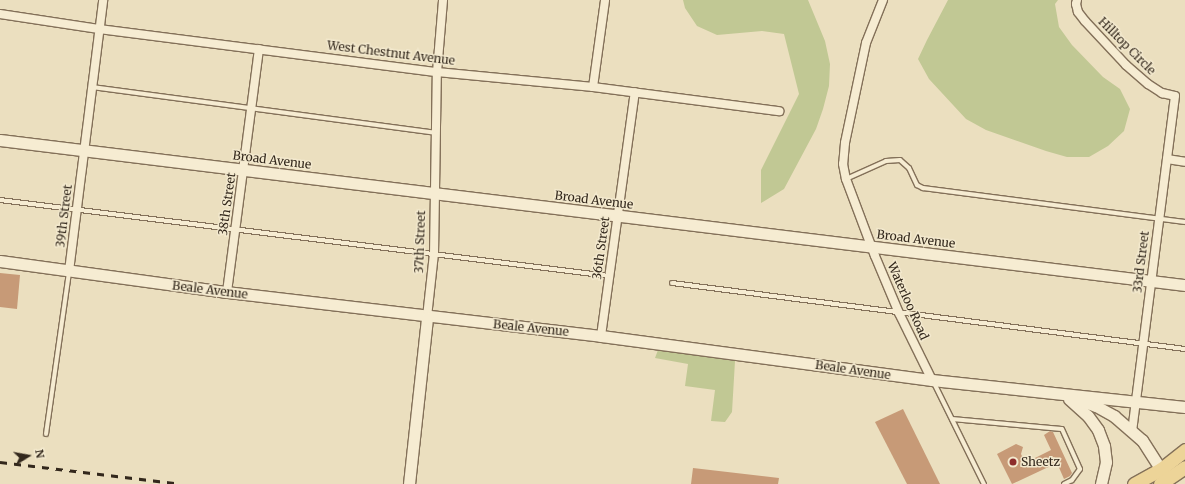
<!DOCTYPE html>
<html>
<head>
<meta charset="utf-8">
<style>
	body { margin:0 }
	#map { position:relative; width:1185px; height:484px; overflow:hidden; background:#ebdfbf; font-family:Merriweather,serif }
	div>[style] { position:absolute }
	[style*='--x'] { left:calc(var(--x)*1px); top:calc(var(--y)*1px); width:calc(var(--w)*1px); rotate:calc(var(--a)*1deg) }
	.green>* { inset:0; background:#c1c894 }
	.building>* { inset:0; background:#c79a77 }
	.roads { filter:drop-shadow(1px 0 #837059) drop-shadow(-1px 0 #837059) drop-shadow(0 1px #837059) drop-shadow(0 -1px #837059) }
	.lane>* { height:4px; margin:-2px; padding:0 2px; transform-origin:2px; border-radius:2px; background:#f6ecd2 }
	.street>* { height:8px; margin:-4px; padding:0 4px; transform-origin:4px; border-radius:4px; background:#f6ecd2 }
	.secondary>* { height:11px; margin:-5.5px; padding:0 5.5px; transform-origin:5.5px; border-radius:5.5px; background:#f6ecd2 }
	.primary>* { height:13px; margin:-6.5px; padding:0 6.5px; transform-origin:6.5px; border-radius:6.5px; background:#edd498 }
	.rail>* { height:2.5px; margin-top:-1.25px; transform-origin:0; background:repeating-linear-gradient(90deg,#33281c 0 7px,transparent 0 14px) }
	.dots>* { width:11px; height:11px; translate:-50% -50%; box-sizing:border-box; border:2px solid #f3e9ce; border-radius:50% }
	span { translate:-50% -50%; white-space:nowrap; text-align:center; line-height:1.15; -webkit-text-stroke:3px #f3e9ce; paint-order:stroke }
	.street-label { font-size:12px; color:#33281c }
	.poi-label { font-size:12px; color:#33281c }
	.left { translate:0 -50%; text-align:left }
	.north { position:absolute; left:8px; top:436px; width:40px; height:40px; -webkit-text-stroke:3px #f3e9ce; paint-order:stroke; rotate:79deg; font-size:11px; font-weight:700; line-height:16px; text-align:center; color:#33281c }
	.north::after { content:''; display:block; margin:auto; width:14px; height:18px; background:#33281c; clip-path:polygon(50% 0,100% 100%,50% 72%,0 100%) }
</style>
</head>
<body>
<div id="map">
	<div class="green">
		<div style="clip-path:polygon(683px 0,808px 0,825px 41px,830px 64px,829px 86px,823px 109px,816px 129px,784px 189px,761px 203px,761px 170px,799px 94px,784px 34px,762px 31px,717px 35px,697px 26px,685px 8px)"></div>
		<div style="clip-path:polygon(948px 0,1058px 0,1055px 4px,1059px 27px,1072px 45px,1103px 77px,1120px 89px,1130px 109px,1124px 131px,1108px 146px,1089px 157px,1067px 157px,1046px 151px,986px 130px,966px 119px,929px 79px,918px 59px,927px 40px)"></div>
		<div style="clip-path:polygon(658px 350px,735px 361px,732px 412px,725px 422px,711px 421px,715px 390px,685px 386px,688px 364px,655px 358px)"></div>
	</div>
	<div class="building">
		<div style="clip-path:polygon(0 273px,20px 275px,17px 309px,0 307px)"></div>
		<div style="clip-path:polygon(903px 409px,940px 484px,907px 484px,875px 422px)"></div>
		<div style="clip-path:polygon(1050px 431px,1053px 432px,1072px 473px,1070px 476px,1064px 479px,1057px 463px,1012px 484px,997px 454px,1016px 444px,1023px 447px,1021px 454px,1025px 463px,1051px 450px,1044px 435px)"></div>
		<div style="clip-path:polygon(693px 468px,779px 478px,778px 484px,691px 484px)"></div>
	</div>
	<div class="roads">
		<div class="lane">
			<div style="--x:92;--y:87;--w:346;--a:7.6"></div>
			<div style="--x:846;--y:179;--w:44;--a:-24.2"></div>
			<div style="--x:886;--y:161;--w:14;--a:-4"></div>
			<div style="--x:900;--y:160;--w:12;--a:42"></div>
			<div style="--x:909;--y:168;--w:19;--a:65"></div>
			<div style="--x:917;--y:185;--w:7;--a:27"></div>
			<div style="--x:923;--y:188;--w:264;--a:7.4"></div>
			<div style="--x:0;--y:200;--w:614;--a:7.11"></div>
			<div style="--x:672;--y:283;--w:517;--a:7.33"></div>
			<div style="--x:934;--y:383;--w:113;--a:63.7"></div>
			<div style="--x:952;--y:419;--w:110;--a:5.2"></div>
			<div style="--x:1062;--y:429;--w:44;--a:65.8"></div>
			<div style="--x:1080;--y:469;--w:14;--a:126"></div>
			<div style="--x:1072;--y:480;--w:9;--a:153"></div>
			<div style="--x:46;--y:434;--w:164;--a:-81.9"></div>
		</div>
		<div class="street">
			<div style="--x:883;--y:0;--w:46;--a:111.6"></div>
			<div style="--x:866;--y:43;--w:102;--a:101.9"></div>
			<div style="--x:845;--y:143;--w:21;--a:95"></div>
			<div style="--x:843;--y:164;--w:15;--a:79"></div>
			<div style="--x:846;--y:179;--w:82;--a:69.4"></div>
			<div style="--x:875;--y:256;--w:62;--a:67.2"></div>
			<div style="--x:899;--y:313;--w:75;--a:63.8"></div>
			<div style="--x:1077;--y:0;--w:4;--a:104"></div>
			<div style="--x:1076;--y:4;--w:8;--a:76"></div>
			<div style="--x:1078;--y:12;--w:11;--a:52"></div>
			<div style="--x:1085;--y:21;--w:60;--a:47"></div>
			<div style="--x:1126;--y:65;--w:29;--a:41"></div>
			<div style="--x:1148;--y:84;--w:17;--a:33"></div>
			<div style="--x:1162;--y:93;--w:13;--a:13"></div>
			<div style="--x:1175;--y:96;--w:338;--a:97.3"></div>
			<div style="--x:0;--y:14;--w:100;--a:8.6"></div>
			<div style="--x:99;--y:29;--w:341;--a:7.3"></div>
			<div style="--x:437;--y:72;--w:157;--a:5.5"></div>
			<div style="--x:593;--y:87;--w:188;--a:7.4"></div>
			<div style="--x:593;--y:87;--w:88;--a:-82.1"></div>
			<div style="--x:1167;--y:159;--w:18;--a:9"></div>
			<div style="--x:69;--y:271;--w:273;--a:-82.8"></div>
			<div style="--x:227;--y:292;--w:245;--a:-82.5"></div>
			<div style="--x:427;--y:317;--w:63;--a:-83.7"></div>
			<div style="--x:434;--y:254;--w:182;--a:-89.1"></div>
			<div style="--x:437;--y:72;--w:72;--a:-85.2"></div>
			<div style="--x:601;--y:336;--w:246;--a:-82.1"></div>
		</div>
		<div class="secondary">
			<div style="--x:0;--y:140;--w:1194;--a:6.98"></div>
			<div style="--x:0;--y:261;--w:229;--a:7.8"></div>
			<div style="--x:227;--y:292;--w:377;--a:6.7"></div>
			<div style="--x:601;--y:336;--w:334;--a:7.6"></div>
			<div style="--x:932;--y:380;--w:254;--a:6.1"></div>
			<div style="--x:1069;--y:399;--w:25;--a:42"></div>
			<div style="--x:1088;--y:416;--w:17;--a:54"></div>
			<div style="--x:1098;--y:430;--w:17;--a:69"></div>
			<div style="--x:1104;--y:446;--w:16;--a:83"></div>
			<div style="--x:1106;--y:462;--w:23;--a:103"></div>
			<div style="--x:1080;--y:400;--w:17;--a:21"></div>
			<div style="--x:1096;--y:406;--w:21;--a:29"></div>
			<div style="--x:1114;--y:416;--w:37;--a:41"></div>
			<div style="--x:1142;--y:440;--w:43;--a:57.4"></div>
			<div style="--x:409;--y:484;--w:168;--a:-83.8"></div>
		</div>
		<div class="primary">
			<div style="--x:1134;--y:484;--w:31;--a:-29"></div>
			<div style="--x:1161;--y:469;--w:31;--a:-38"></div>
			<div style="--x:1160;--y:484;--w:30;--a:-34"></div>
		</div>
	</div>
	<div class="rail">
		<div style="--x:0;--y:462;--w:182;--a:6.9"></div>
	</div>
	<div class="dots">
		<div style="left:1013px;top:462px;background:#8e2d2c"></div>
	</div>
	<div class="street-label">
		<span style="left:1127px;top:46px;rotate:45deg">Hilltop Circle</span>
		<span style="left:391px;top:53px;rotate:7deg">West Chestnut Avenue</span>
		<span style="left:272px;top:160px;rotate:7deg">Broad Avenue</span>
		<span style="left:594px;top:200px;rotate:7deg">Broad Avenue</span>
		<span style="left:227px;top:204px;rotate:-82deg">38th Street</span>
		<span style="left:64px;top:216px;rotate:-83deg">39th Street</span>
		<span style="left:916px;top:239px;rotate:7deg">Broad Avenue</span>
		<span style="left:420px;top:242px;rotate:-88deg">37th Street</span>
		<span style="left:601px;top:248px;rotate:-82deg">36th Street</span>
		<span style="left:1141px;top:262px;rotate:-83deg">33rd Street</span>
		<span style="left:210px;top:290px;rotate:7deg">Beale Avenue</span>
		<span style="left:908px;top:301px;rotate:66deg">Waterloo Road</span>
		<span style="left:531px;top:328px;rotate:6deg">Beale Avenue</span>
		<span style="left:853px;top:370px;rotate:8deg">Beale Avenue</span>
	</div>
	<div class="poi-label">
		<span class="left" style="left:1021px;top:462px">Sheetz</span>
	</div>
	<div class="north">N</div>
</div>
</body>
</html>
